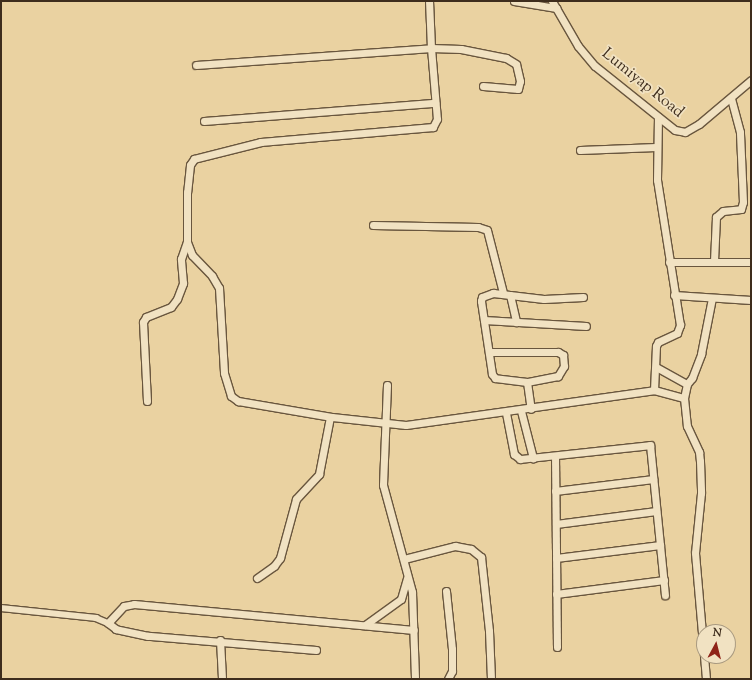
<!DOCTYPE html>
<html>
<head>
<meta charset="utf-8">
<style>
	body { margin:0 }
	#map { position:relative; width:752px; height:680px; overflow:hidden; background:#ead2a1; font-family:"Sorts Mill Goudy",serif }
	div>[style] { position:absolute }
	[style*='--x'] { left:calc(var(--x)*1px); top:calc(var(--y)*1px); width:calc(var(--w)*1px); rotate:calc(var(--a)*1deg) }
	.roads { filter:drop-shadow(1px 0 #69563e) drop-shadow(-1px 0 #69563e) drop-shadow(0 1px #69563e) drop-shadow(0 -1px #69563e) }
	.pedestrian>* { height:5.5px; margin:-2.75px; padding:0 2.75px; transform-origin:2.75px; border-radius:2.75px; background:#f1e2c2 }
	.minor>* { height:7px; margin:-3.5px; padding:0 3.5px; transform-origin:3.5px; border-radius:3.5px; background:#f1e2c2 }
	span { translate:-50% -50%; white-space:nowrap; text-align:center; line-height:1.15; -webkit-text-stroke:3.5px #f1e2c2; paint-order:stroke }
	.street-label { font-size:16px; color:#3e2d1d }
	.frame { position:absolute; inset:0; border:2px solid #3e2d1d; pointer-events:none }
	.north { position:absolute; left:696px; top:624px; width:40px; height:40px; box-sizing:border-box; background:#f1e2c2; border:1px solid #a99a80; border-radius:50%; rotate:7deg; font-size:11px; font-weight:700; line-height:16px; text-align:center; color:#3e2d1d }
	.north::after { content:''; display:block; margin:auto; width:14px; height:18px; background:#8f2418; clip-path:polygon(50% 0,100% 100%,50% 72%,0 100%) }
</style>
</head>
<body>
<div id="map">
	<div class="roads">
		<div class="pedestrian">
			<div style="--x:1;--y:608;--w:96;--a:6"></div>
			<div style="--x:96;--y:618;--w:13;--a:23"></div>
		</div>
		<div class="minor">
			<div style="--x:514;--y:1;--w:43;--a:9.5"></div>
			<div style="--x:552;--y:1;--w:52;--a:60"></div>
			<div style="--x:578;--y:46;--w:26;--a:50"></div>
			<div style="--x:595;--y:66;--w:102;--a:38.7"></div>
			<div style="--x:675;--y:130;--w:10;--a:11"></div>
			<div style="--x:685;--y:132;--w:16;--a:-30"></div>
			<div style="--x:699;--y:124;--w:68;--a:-40.2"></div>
			<div style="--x:196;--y:65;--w:236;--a:-4.1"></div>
			<div style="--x:431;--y:48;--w:47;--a:-92.4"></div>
			<div style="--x:483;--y:86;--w:35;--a:5"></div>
			<div style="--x:518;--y:89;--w:8;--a:-76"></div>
			<div style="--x:520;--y:81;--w:17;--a:-103"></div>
			<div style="--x:516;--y:64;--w:12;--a:-149"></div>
			<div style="--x:506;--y:58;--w:46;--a:-168.7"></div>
			<div style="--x:461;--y:49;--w:30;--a:-178"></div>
			<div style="--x:431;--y:48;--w:71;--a:85.2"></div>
			<div style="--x:437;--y:119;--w:9;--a:117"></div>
			<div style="--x:433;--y:127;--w:173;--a:175"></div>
			<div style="--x:261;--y:142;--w:69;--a:165.8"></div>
			<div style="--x:194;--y:159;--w:7;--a:124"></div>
			<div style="--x:190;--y:165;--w:27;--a:96"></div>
			<div style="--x:187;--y:192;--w:50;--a:90"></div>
			<div style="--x:187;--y:242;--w:14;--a:69"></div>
			<div style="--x:192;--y:255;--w:29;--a:46"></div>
			<div style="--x:212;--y:276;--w:14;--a:60"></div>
			<div style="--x:219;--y:288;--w:85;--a:86.6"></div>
			<div style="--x:224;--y:373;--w:24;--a:73"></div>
			<div style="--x:231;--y:396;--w:9;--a:36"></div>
			<div style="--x:238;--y:401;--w:95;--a:9.7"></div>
			<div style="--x:332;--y:417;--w:74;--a:6.2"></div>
			<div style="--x:406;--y:425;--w:250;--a:-8"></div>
			<div style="--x:654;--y:390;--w:44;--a:-87.4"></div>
			<div style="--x:656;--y:346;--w:4;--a:-63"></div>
			<div style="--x:658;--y:342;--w:21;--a:-25"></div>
			<div style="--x:677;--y:333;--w:9;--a:-69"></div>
			<div style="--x:680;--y:325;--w:147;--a:-99"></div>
			<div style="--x:657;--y:180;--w:63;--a:-89.1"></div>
			<div style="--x:204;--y:121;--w:232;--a:-4.5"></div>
			<div style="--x:580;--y:150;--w:76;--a:-2.3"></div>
			<div style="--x:373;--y:225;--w:105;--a:1.1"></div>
			<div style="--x:478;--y:227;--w:9;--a:18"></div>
			<div style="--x:487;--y:230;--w:65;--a:75.7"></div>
			<div style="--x:714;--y:261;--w:44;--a:-87.4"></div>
			<div style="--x:716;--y:217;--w:9;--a:-41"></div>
			<div style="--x:723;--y:211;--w:18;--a:-6"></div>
			<div style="--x:741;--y:209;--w:7;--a:-74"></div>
			<div style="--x:743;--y:202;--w:70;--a:-92.5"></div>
			<div style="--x:740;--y:132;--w:35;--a:-105"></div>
			<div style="--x:669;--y:262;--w:82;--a:0"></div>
			<div style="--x:510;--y:295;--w:28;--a:77"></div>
			<div style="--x:674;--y:295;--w:77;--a:3.7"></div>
			<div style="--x:484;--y:320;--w:102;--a:3.4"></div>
			<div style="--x:489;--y:352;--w:69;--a:0"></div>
			<div style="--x:558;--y:352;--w:6;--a:31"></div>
			<div style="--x:563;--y:355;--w:11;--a:85"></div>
			<div style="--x:564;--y:366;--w:12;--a:121"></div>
			<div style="--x:558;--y:376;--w:32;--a:169"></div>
			<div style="--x:527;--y:382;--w:32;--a:-173"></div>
			<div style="--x:495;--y:378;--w:5;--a:-127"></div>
			<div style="--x:492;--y:374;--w:74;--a:-98.6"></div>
			<div style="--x:481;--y:301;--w:4;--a:-76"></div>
			<div style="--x:482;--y:297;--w:12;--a:-20"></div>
			<div style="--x:493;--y:293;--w:51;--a:6.7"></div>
			<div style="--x:544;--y:299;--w:39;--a:-3"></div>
			<div style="--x:656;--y:367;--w:35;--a:29"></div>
			<div style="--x:687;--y:384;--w:8;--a:-50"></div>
			<div style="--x:692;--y:378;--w:26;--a:-69"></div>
			<div style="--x:701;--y:354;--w:57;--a:-78.9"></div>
			<div style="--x:527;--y:382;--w:27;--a:82"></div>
			<div style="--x:687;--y:384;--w:14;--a:102"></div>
			<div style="--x:684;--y:398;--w:28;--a:84"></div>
			<div style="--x:687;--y:426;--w:29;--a:65"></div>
			<div style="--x:699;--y:452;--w:9;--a:84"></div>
			<div style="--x:700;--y:461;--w:32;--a:88"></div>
			<div style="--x:701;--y:493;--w:60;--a:95.7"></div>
			<div style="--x:695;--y:553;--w:126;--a:85"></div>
			<div style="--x:387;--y:385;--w:100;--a:92.3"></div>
			<div style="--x:383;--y:485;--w:111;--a:74.8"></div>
			<div style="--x:412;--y:592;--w:87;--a:88"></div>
			<div style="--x:654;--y:390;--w:31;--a:15"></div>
			<div style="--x:147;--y:401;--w:79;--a:-92.9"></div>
			<div style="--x:143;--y:322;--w:6;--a:-59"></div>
			<div style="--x:146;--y:317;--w:27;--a:-22"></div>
			<div style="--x:171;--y:307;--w:10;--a:-53"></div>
			<div style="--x:177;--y:299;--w:17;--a:-69"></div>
			<div style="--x:183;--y:283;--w:24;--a:-95"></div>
			<div style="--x:181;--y:259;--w:18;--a:-71"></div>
			<div style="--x:521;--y:411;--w:49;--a:75.7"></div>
			<div style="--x:506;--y:413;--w:42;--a:79"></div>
			<div style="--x:514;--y:454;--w:8;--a:40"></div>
			<div style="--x:520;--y:459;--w:131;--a:-6.1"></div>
			<div style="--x:650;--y:445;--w:151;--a:84.3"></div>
			<div style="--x:555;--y:456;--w:191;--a:89.4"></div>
			<div style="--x:555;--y:491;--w:99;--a:-7"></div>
			<div style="--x:556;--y:524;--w:101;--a:-7.4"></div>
			<div style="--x:556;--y:558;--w:105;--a:-7.1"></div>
			<div style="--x:404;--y:559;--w:53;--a:-14.3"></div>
			<div style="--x:455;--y:546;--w:16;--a:11"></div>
			<div style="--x:471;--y:549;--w:13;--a:39"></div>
			<div style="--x:481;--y:557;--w:74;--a:83.8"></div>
			<div style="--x:489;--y:631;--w:48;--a:87.6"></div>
			<div style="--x:257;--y:578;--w:21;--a:-35"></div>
			<div style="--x:274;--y:566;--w:10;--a:-53"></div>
			<div style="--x:280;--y:558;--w:61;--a:-74.8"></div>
			<div style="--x:296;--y:499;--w:34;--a:-47"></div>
			<div style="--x:319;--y:474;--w:58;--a:-79.1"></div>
			<div style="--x:446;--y:591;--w:58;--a:84.1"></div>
			<div style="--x:452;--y:649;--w:22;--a:90"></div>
			<div style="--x:452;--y:671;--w:9;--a:117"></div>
			<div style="--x:556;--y:594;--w:109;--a:-7.4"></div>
			<div style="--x:365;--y:625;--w:44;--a:-35.8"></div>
			<div style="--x:401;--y:599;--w:22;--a:-74"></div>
			<div style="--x:220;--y:640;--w:39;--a:87"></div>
			<div style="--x:316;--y:650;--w:169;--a:-175.2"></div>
			<div style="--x:148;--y:636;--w:33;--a:-168"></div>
			<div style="--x:116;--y:629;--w:10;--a:-143"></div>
			<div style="--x:108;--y:623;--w:23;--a:-47"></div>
			<div style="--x:124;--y:606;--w:10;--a:-11"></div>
			<div style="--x:134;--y:604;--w:281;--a:5.3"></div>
		</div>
	</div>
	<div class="street-label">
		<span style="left:642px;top:84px;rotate:39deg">Lumiyap Road</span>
	</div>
	<div class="frame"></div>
	<div class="north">N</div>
</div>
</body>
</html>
